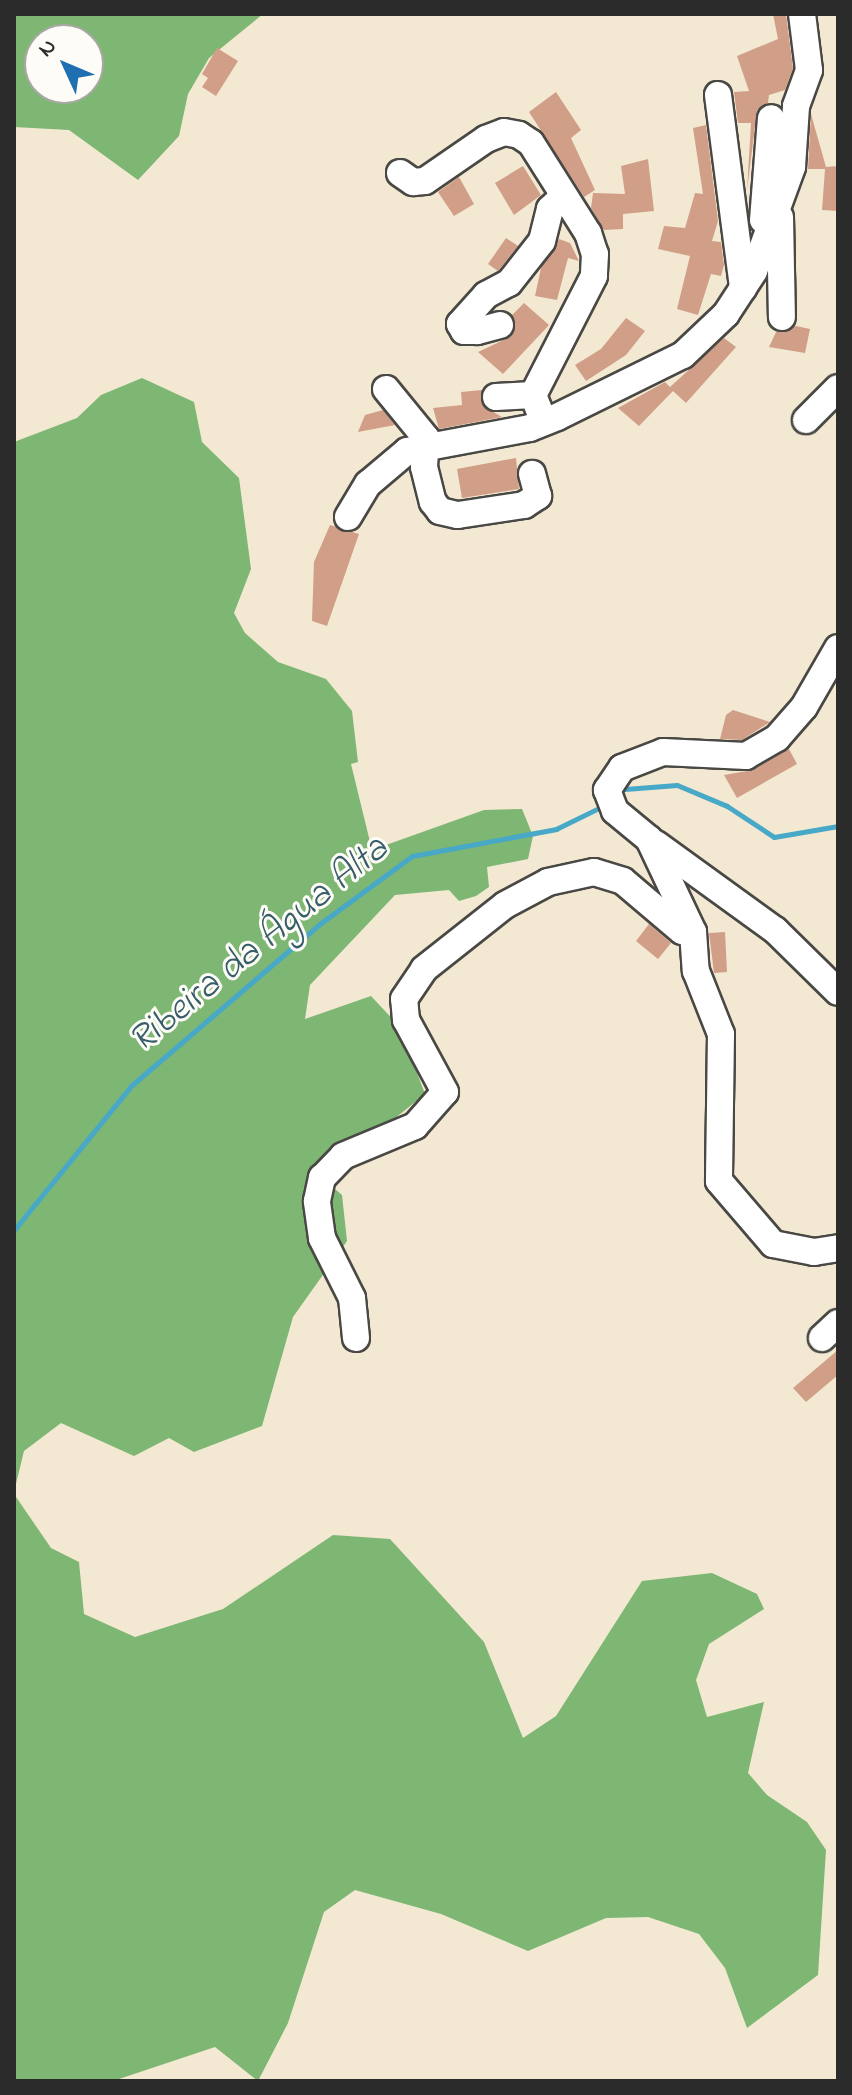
<!DOCTYPE html>
<html>
<head>
<meta charset="utf-8">
<style>
	body { margin:0 }
	#map { position:relative; width:852px; height:2095px; overflow:hidden; background:#f3e9d2; font-family:"Indie Flower",sans-serif }
	div>[style] { position:absolute }
	[style*='--x'] { left:calc(var(--x)*1px); top:calc(var(--y)*1px); width:calc(var(--w)*1px); rotate:calc(var(--a)*1deg) }
	.forest>* { inset:0; background:#7eb673 }
	.stream>* { height:5px; margin:-2.5px; padding:0 2.5px; transform-origin:2.5px; border-radius:2.5px; background:#48a8c7 }
	.building>* { inset:0; background:#d19e88 }
	.roads { filter:drop-shadow(2px 0 #494844) drop-shadow(-2px 0 #494844) drop-shadow(0 2px #494844) drop-shadow(0 -2px #494844) }
	.minor>* { height:26px; margin:-13px; padding:0 13px; transform-origin:13px; border-radius:13px; background:#fff }
	span { translate:-50% -50%; white-space:nowrap; text-align:center; line-height:1.15; -webkit-text-stroke:6px #fdfcf7; paint-order:stroke }
	.water-label { font-size:38px; color:#375d69; font-style:italic }
	.frame { position:absolute; inset:0; border:16px solid #2b2b2b; pointer-events:none }
	.north { position:absolute; left:24px; top:24px; width:80px; height:80px; box-sizing:border-box; background:#fdfcf7; border:2px solid #a9a8a5; border-radius:50%; rotate:314deg; font-size:22px; font-weight:700; line-height:32px; text-align:center; color:#2b2b2b }
	.north::after { content:''; display:block; margin:auto; width:28px; height:36px; background:#1f6fb2; clip-path:polygon(50% 0,100% 100%,50% 72%,0 100%) }
</style>
</head>
<body>
<div id="map">
	<div class="forest">
		<div style="clip-path:polygon(evenodd,14px 14px,263px 14px,209px 58px,188px 94px,179px 136px,138px 180px,69px 130px,14px 127px,14px 14px,40px 40px,88px 40px,88px 88px,40px 88px,40px 40px)"></div>
		<div style="clip-path:polygon(142px 378px,194px 402px,202px 442px,239px 478px,251px 569px,234px 613px,245px 633px,278px 662px,326px 679px,352px 711px,358px 762px,351px 764px,372px 850px,484px 810px,522px 809px,533px 836px,528px 859px,487px 867px,489px 887px,476px 896px,459px 901px,449px 890px,395px 895px,310px 985px,305px 1019px,371px 996px,399px 1026px,425px 1094px,394px 1119px,339px 1142px,321px 1177px,342px 1195px,347px 1241px,293px 1317px,262px 1426px,194px 1452px,169px 1438px,134px 1456px,61px 1423px,24px 1451px,14px 1492px,14px 442px,77px 418px,101px 395px)"></div>
		<div style="clip-path:polygon(14px 1494px,51px 1548px,79px 1562px,84px 1614px,135px 1637px,223px 1609px,333px 1535px,390px 1539px,484px 1642px,523px 1738px,556px 1716px,642px 1581px,712px 1573px,757px 1594px,764px 1609px,709px 1644px,696px 1680px,707px 1717px,764px 1702px,748px 1773px,767px 1795px,807px 1822px,826px 1850px,818px 1975px,747px 2028px,725px 1968px,699px 1934px,648px 1917px,606px 1918px,528px 1951px,441px 1914px,355px 1890px,324px 1912px,288px 2023px,258px 2081px,215px 2047px,113px 2081px,14px 2081px)"></div>
	</div>
	<div class="stream">
		<div style="--x:625;--y:789;--w:52;--a:-4.4"></div>
		<div style="--x:677;--y:785;--w:54;--a:22.8"></div>
		<div style="--x:727;--y:806;--w:56;--a:33.4"></div>
		<div style="--x:774;--y:837;--w:65;--a:-9.8"></div>
		<div style="--x:14;--y:1230;--w:187;--a:-50.9"></div>
		<div style="--x:132;--y:1085;--w:249;--a:-40.6"></div>
		<div style="--x:321;--y:923;--w:113;--a:-36.4"></div>
		<div style="--x:412;--y:856;--w:147;--a:-10.6"></div>
		<div style="--x:556;--y:829;--w:52;--a:-26.1"></div>
	</div>
	<div class="building">
		<div style="clip-path:polygon(773px 14px,786px 14px,793px 68px,785px 90px,769px 95px,768px 103px,757px 110px,747px 191px,751px 123px,738px 123px,734px 92px,749px 91px,737px 56px,778px 39px)"></div>
		<div style="clip-path:polygon(217px 48px,238px 61px,216px 96px,202px 87px,208px 78px,202px 74px)"></div>
		<div style="clip-path:polygon(556px 92px,581px 130px,571px 138px,595px 190px,584px 197px,529px 112px)"></div>
		<div style="clip-path:polygon(811px 114px,826px 167px,838px 166px,838px 211px,822px 210px,825px 169px,808px 169px)"></div>
		<div style="clip-path:polygon(706px 125px,718px 221px,712px 241px,721px 242px,724px 265px,721px 276px,711px 274px,698px 315px,677px 309px,690px 256px,658px 249px,664px 226px,685px 228px,695px 193px,703px 194px,693px 128px)"></div>
		<div style="clip-path:polygon(648px 159px,654px 211px,623px 214px,623px 229px,604px 230px,591px 208px,593px 193px,625px 194px,621px 166px)"></div>
		<div style="clip-path:polygon(523px 166px,541px 195px,514px 215px,495px 183px)"></div>
		<div style="clip-path:polygon(459px 177px,474px 204px,454px 216px,438px 192px)"></div>
		<div style="clip-path:polygon(506px 238px,518px 246px,498px 271px,488px 264px)"></div>
		<div style="clip-path:polygon(559px 239px,570px 243px,579px 261px,568px 258px,557px 300px,535px 296px,541px 268px)"></div>
		<div style="clip-path:polygon(524px 303px,549px 325px,503px 374px,478px 352px,512px 336px,512px 315px)"></div>
		<div style="clip-path:polygon(626px 318px,645px 331px,626px 355px,586px 381px,575px 365px,601px 349px)"></div>
		<div style="clip-path:polygon(796px 326px,810px 329px,805px 353px,769px 347px,776px 332px)"></div>
		<div style="clip-path:polygon(724px 338px,736px 347px,686px 403px,673px 391px,639px 426px,618px 408px,665px 382px,670px 387px)"></div>
		<div style="clip-path:polygon(482px 390px,483px 406px,502px 417px,439px 429px,433px 408px,462px 405px,461px 392px)"></div>
		<div style="clip-path:polygon(383px 410px,395px 425px,358px 432px,365px 415px)"></div>
		<div style="clip-path:polygon(516px 458px,519px 489px,462px 498px,457px 469px)"></div>
		<div style="clip-path:polygon(330px 525px,359px 534px,327px 626px,312px 621px,314px 562px)"></div>
		<div style="clip-path:polygon(733px 710px,770px 722px,742px 740px,720px 739px,726px 715px)"></div>
		<div style="clip-path:polygon(789px 749px,797px 764px,737px 798px,724px 775px,753px 770px)"></div>
		<div style="clip-path:polygon(649px 924px,671px 943px,658px 959px,636px 941px)"></div>
		<div style="clip-path:polygon(725px 932px,727px 972px,714px 973px,709px 933px)"></div>
		<div style="clip-path:polygon(838px 1350px,838px 1375px,806px 1402px,793px 1388px)"></div>
	</div>
	<div class="roads">
		<div class="minor">
			<div style="--x:718;--y:95;--w:195;--a:82.6"></div>
			<div style="--x:400;--y:173;--w:16;--a:35"></div>
			<div style="--x:413;--y:182;--w:12;--a:-5"></div>
			<div style="--x:425;--y:181;--w:74;--a:-34.5"></div>
			<div style="--x:486;--y:139;--w:19;--a:-21"></div>
			<div style="--x:504;--y:132;--w:15;--a:11"></div>
			<div style="--x:519;--y:135;--w:14;--a:34"></div>
			<div style="--x:531;--y:143;--w:107;--a:57.7"></div>
			<div style="--x:588;--y:233;--w:22;--a:72"></div>
			<div style="--x:595;--y:254;--w:22;--a:93"></div>
			<div style="--x:594;--y:276;--w:134;--a:117.1"></div>
			<div style="--x:533;--y:395;--w:29;--a:68"></div>
			<div style="--x:780;--y:217;--w:100;--a:88.9"></div>
			<div style="--x:763;--y:220;--w:102;--a:-85.5"></div>
			<div style="--x:500;--y:325;--w:24;--a:165"></div>
			<div style="--x:477;--y:331;--w:13;--a:180"></div>
			<div style="--x:464;--y:331;--w:8;--a:-120"></div>
			<div style="--x:460;--y:324;--w:39;--a:-48"></div>
			<div style="--x:486;--y:295;--w:26;--a:-28"></div>
			<div style="--x:509;--y:283;--w:53;--a:-51.8"></div>
			<div style="--x:542;--y:241;--w:33;--a:-76"></div>
			<div style="--x:550;--y:209;--w:16;--a:-43"></div>
			<div style="--x:386;--y:389;--w:63;--a:50.8"></div>
			<div style="--x:426;--y:438;--w:29;--a:94"></div>
			<div style="--x:424;--y:467;--w:36;--a:76"></div>
			<div style="--x:433;--y:502;--w:11;--a:52"></div>
			<div style="--x:440;--y:511;--w:18;--a:13"></div>
			<div style="--x:458;--y:515;--w:67;--a:-8.6"></div>
			<div style="--x:524;--y:505;--w:17;--a:-33"></div>
			<div style="--x:538;--y:496;--w:23;--a:-105"></div>
			<div style="--x:496;--y:397;--w:37;--a:-3"></div>
			<div style="--x:806;--y:420;--w:45;--a:-45"></div>
			<div style="--x:348;--y:517;--w:39;--a:-59"></div>
			<div style="--x:368;--y:484;--w:51;--a:-40.2"></div>
			<div style="--x:407;--y:451;--w:125;--a:-10.6"></div>
			<div style="--x:530;--y:428;--w:29;--a:-22"></div>
			<div style="--x:557;--y:417;--w:140;--a:-26.2"></div>
			<div style="--x:683;--y:355;--w:59;--a:-43.6"></div>
			<div style="--x:726;--y:314;--w:51;--a:-56.9"></div>
			<div style="--x:754;--y:271;--w:111;--a:-69.9"></div>
			<div style="--x:792;--y:167;--w:61;--a:-86.2"></div>
			<div style="--x:796;--y:106;--w:38;--a:-70"></div>
			<div style="--x:809;--y:70;--w:56;--a:-97.1"></div>
			<div style="--x:838;--y:648;--w:68;--a:120"></div>
			<div style="--x:804;--y:707;--w:41;--a:131.1"></div>
			<div style="--x:777;--y:738;--w:36;--a:150"></div>
			<div style="--x:746;--y:756;--w:83;--a:-177.2"></div>
			<div style="--x:663;--y:752;--w:44;--a:158.7"></div>
			<div style="--x:622;--y:768;--w:27;--a:124"></div>
			<div style="--x:607;--y:790;--w:22;--a:69"></div>
			<div style="--x:615;--y:811;--w:44;--a:39.5"></div>
			<div style="--x:649;--y:839;--w:103;--a:64.7"></div>
			<div style="--x:693;--y:932;--w:39;--a:86"></div>
			<div style="--x:696;--y:971;--w:68;--a:68.4"></div>
			<div style="--x:721;--y:1034;--w:147;--a:90.8"></div>
			<div style="--x:719;--y:1181;--w:83;--a:49.4"></div>
			<div style="--x:773;--y:1244;--w:42;--a:11"></div>
			<div style="--x:814;--y:1252;--w:24;--a:-9"></div>
			<div style="--x:656;--y:844;--w:147;--a:35.9"></div>
			<div style="--x:775;--y:930;--w:88;--a:44.5"></div>
			<div style="--x:356;--y:1338;--w:40;--a:-95.7"></div>
			<div style="--x:352;--y:1298;--w:67;--a:-116.6"></div>
			<div style="--x:322;--y:1238;--w:37;--a:-98"></div>
			<div style="--x:317;--y:1201;--w:24;--a:-78"></div>
			<div style="--x:322;--y:1178;--w:30;--a:-46"></div>
			<div style="--x:343;--y:1156;--w:78;--a:-22.6"></div>
			<div style="--x:415;--y:1126;--w:45;--a:-48.6"></div>
			<div style="--x:445;--y:1092;--w:82;--a:-118.4"></div>
			<div style="--x:406;--y:1020;--w:21;--a:-95"></div>
			<div style="--x:404;--y:999;--w:36;--a:-56"></div>
			<div style="--x:424;--y:969;--w:103;--a:-38.3"></div>
			<div style="--x:505;--y:905;--w:49;--a:-28.1"></div>
			<div style="--x:548;--y:882;--w:47;--a:-12.3"></div>
			<div style="--x:594;--y:872;--w:30;--a:17"></div>
			<div style="--x:623;--y:881;--w:77;--a:40.3"></div>
			<div style="--x:682;--y:931;--w:11;--a:5"></div>
			<div style="--x:822;--y:1338;--w:22;--a:-43"></div>
		</div>
	</div>
	<div class="water-label">
		<span style="left:260px;top:946px;rotate:-39deg">Ribeira da Água Alta</span>
	</div>
	<div class="frame"></div>
	<div class="north">N</div>
</div>
</body>
</html>
